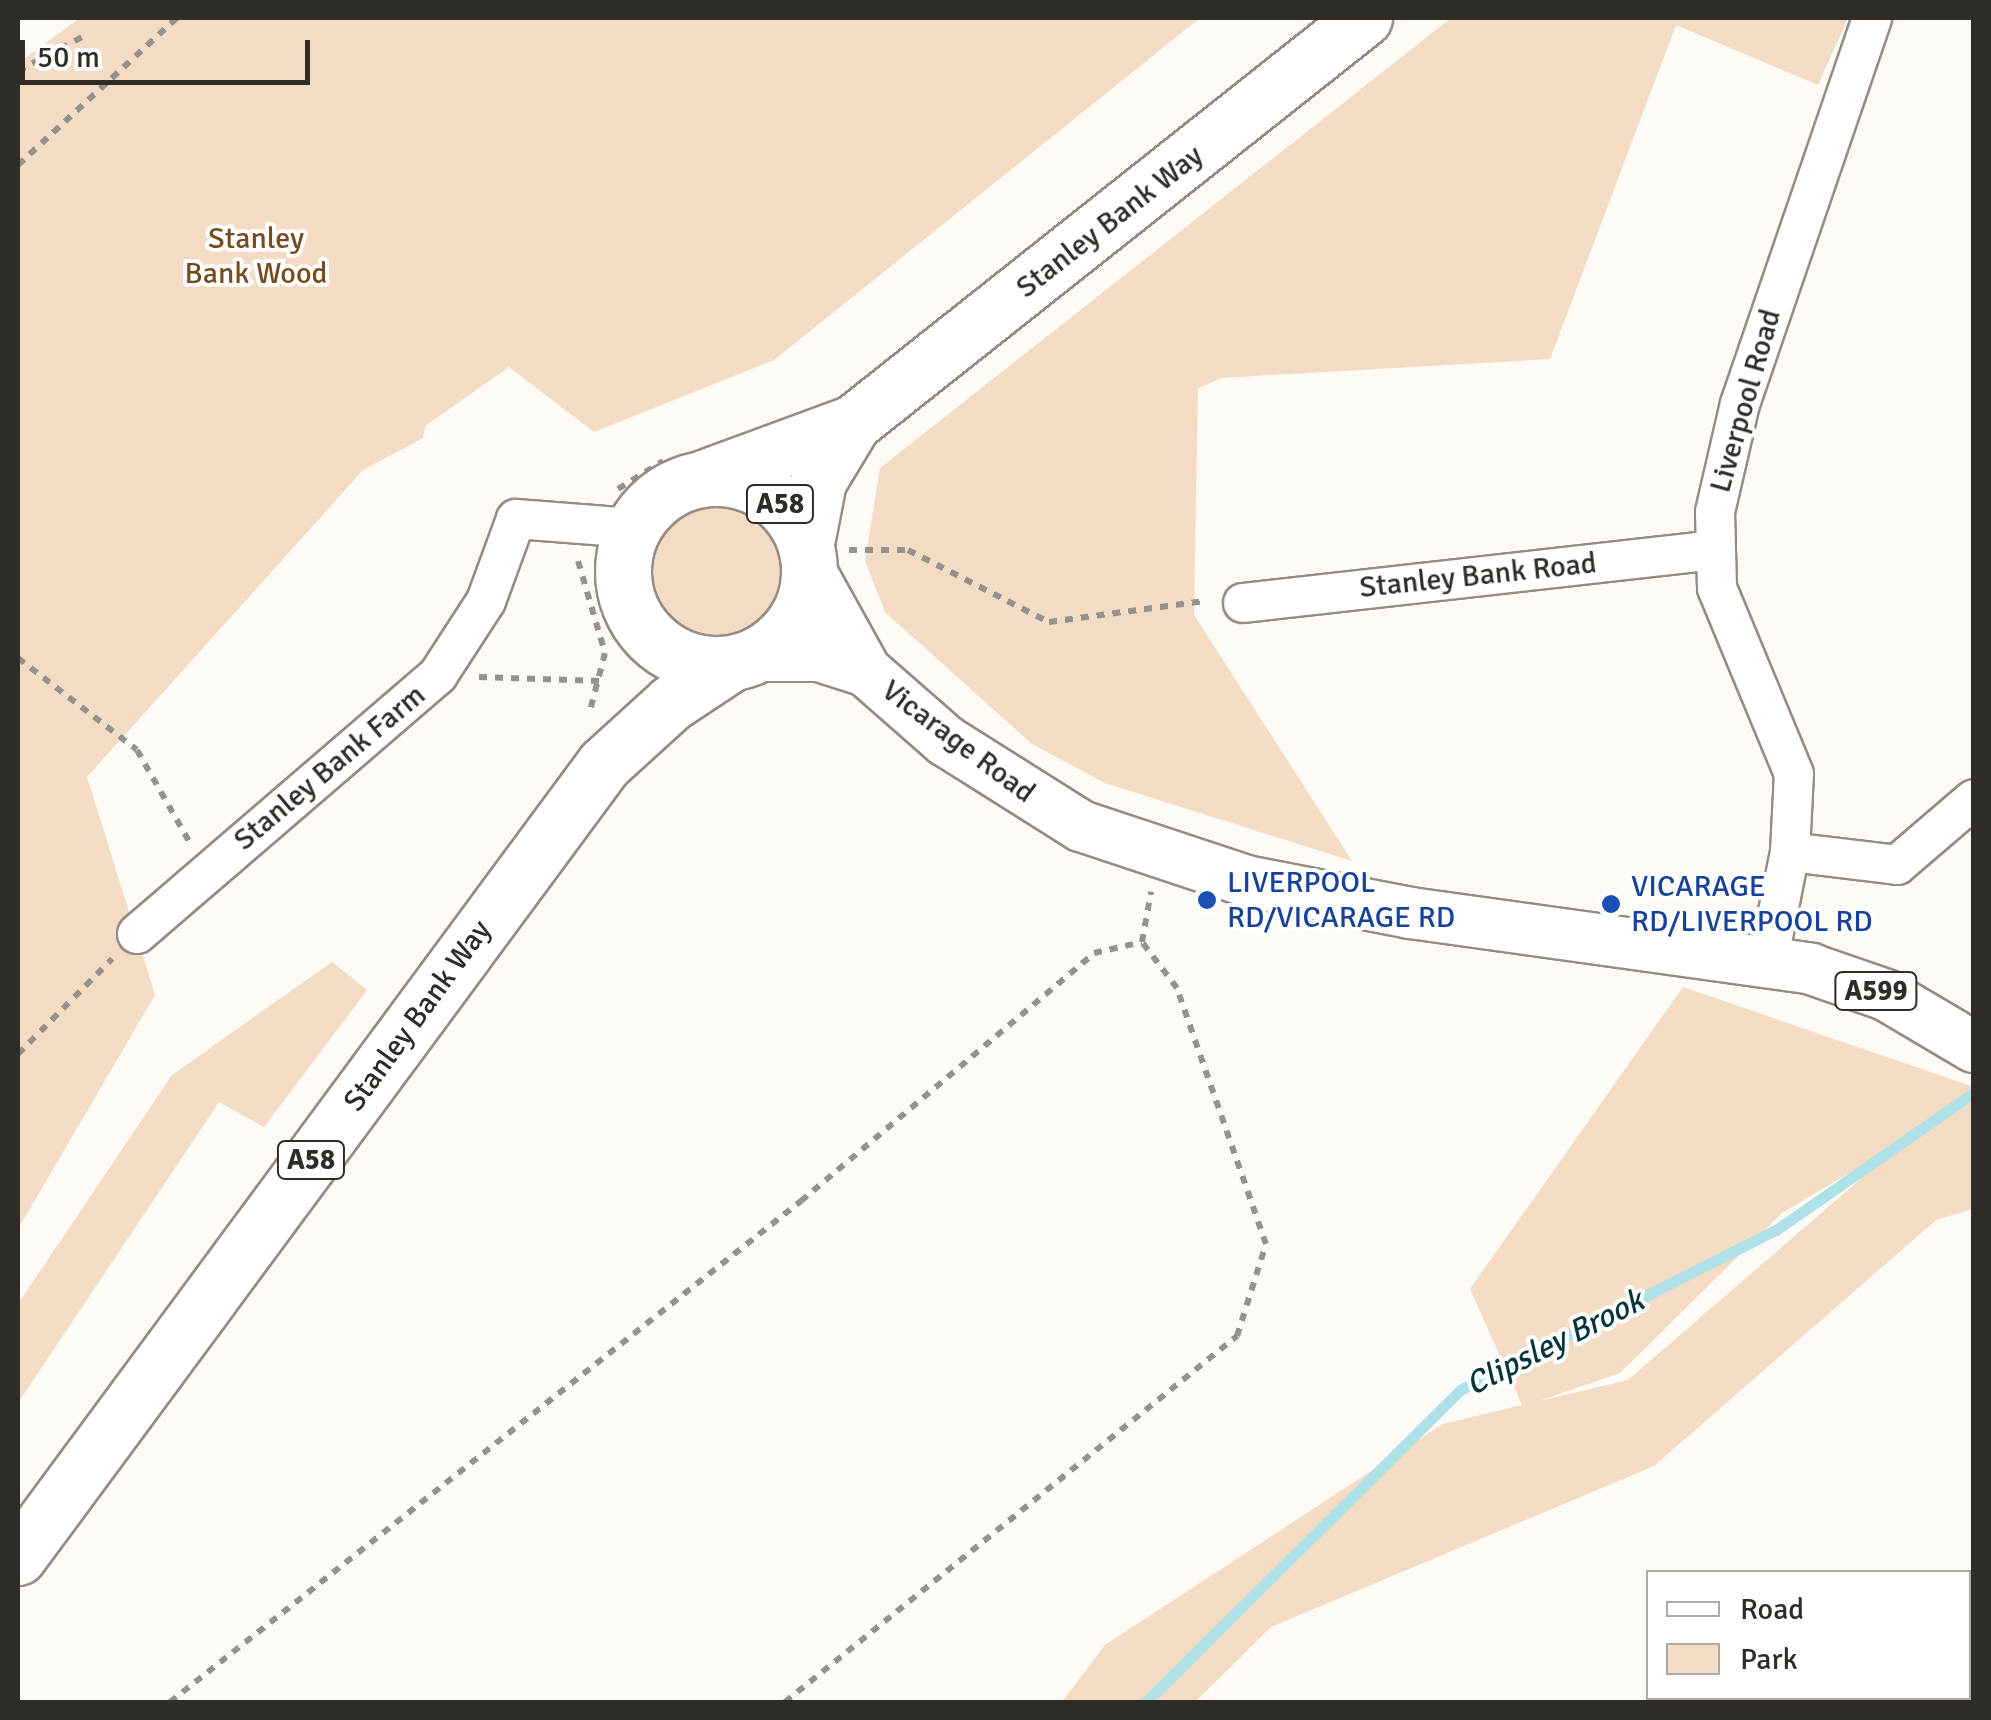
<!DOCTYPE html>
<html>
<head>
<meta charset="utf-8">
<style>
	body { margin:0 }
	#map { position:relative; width:1991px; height:1720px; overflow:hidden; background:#fefaf6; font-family:Signika,sans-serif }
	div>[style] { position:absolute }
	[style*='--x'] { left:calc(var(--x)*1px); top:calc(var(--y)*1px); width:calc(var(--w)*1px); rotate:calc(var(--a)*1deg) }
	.green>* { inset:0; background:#f4dbc4 }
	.round { border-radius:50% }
	.stream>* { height:11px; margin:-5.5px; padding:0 5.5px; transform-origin:5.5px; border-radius:5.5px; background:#aee1e8 }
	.path>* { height:6px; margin-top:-3px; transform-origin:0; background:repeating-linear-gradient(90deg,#95918d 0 8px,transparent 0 16px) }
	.roads { filter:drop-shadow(2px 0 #958c83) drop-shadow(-2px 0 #958c83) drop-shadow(0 2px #958c83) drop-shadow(0 -2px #958c83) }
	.minor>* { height:38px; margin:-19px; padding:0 19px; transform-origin:19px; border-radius:19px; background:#fff }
	.major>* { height:50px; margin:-25px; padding:0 25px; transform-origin:25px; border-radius:25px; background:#fff }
	.highway>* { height:55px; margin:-27.5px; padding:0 27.5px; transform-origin:27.5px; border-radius:27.5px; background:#fff }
	.highway>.ring { margin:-27.5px; padding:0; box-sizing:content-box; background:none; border:55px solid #fff; border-radius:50% }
	.dots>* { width:28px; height:28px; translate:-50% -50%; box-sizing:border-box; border:5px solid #fff; border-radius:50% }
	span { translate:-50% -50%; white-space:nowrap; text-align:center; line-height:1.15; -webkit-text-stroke:8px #fff; paint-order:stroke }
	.shield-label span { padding:2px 8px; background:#fff; border:2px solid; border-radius:8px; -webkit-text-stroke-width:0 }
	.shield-label { font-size:28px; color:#2f2b27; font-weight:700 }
	.street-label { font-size:30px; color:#2f2b27 }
	.park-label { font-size:30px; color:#764c1e }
	.transit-label { font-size:30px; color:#164399 }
	.left { translate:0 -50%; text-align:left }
	.water-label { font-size:32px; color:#03353b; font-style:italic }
	.frame { position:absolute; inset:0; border:20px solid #2f2b27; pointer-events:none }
	.legend { position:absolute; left:1646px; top:1570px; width:325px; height:130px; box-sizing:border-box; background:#fff; border:2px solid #acaaa9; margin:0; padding:12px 18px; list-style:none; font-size:30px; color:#2f2b27 }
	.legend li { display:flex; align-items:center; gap:20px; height:50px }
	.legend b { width:50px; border:2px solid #acaaa9 }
	.scale { position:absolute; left:20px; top:40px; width:290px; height:45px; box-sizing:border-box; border:5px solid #2f2b27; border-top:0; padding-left:12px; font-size:30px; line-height:35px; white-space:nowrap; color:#2f2b27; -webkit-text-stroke:8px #fff; paint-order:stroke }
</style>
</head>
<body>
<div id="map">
	<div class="green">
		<div style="clip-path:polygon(80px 18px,1200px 18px,774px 360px,594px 432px,509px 367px,425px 426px,423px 438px,363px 470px,87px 777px,155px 995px,18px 1229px,18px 63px)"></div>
		<div style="clip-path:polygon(1451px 18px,1848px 18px,1818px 85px,1676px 25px,1550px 359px,1222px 378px,1198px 388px,1194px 615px,1352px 861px,1105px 783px,1032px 744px,885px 612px,865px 561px,880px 468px)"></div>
		<div class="round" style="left:648px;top:504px;width:136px;height:136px"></div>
		<div style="clip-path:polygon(332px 962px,367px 990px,264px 1127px,219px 1102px,18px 1403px,18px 1304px,172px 1075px)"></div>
		<div style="clip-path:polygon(evenodd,1683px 987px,1971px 1086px,1973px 1209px,1936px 1220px,1654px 1466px,1271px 1627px,1195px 1702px,1062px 1702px,1105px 1645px,1443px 1424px,1522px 1405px,1470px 1289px,1683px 987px,1908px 1138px,1628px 1380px,1539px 1401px,1620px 1373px,1782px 1213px,1908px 1138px)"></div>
	</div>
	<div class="stream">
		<div style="--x:1146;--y:1702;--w:443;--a:-44.8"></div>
		<div style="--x:1460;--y:1390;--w:354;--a:-26.9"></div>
		<div style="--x:1776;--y:1230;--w:240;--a:-34.8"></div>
	</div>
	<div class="path">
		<div style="--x:18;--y:71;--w:75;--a:-27.9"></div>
		<div style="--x:18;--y:165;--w:217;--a:-42.8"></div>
		<div style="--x:618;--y:489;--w:53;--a:-31.9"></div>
		<div style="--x:849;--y:550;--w:59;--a:0"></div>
		<div style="--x:908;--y:550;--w:158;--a:27.1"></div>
		<div style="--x:1049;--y:622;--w:157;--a:-7.7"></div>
		<div style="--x:578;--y:561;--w:96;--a:73.6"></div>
		<div style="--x:605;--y:653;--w:60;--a:104.5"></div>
		<div style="--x:18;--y:658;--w:150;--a:37.7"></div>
		<div style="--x:137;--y:750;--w:105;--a:60.3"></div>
		<div style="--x:479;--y:677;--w:123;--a:1.9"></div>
		<div style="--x:18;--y:1054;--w:134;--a:-45.3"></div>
		<div style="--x:170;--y:1702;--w:806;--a:-38.45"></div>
		<div style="--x:801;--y:1201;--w:384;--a:-40.2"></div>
		<div style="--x:1094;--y:953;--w:49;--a:-12.9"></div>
		<div style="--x:785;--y:1702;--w:582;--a:-39"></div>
		<div style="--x:1237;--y:1336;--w:96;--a:-72.5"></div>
		<div style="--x:1266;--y:1244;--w:271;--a:-109.2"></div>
		<div style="--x:1177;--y:988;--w:58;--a:-127.3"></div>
		<div style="--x:1142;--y:942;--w:51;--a:-79.8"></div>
	</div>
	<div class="roads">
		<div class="minor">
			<div style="--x:1243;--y:603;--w:473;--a:-6.4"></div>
			<div style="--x:1790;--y:852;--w:108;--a:6.9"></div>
			<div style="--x:1897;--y:865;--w:101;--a:-40.6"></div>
			<div style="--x:137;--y:934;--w:397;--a:-40.7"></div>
			<div style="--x:438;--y:675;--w:88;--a:-57"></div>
			<div style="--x:486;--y:601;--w:87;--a:-69.9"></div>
			<div style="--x:516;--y:519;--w:117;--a:4.4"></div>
			<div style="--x:1768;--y:962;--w:112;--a:-78.7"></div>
			<div style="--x:1790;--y:852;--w:78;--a:-87.1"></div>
			<div style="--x:1794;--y:774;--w:201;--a:-112.5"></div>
			<div style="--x:1717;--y:588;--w:76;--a:-91.5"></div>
			<div style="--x:1715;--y:512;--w:111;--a:-77"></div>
			<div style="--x:1740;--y:404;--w:408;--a:-71.1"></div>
			<div style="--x:1968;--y:1677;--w:7;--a:-34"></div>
			<div style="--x:1928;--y:1702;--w:8;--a:-30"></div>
		</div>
		<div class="major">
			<div style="--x:810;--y:570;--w:115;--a:61"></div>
			<div style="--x:866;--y:671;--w:106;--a:41.2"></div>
			<div style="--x:946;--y:741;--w:160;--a:32.2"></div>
			<div style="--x:1081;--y:826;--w:174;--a:18.4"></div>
			<div style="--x:1246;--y:881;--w:167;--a:11"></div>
			<div style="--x:1410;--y:913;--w:405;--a:7.9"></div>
			<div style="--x:1811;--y:969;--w:79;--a:19.1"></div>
			<div style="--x:1886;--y:995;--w:102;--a:30.6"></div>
			<div style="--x:756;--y:656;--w:63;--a:0"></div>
			<div style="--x:819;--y:656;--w:49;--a:17.7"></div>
		</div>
		<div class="highway">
			<div style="--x:706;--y:477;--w:157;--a:-20.2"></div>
			<div class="ring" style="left:623px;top:478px;width:131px;height:131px"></div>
			<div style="--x:806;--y:543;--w:63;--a:-79"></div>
			<div style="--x:818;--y:481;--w:68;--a:-58.9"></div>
			<div style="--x:853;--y:423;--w:652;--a:-38.4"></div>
			<div style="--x:18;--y:1557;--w:986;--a:-53.54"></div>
			<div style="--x:604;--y:764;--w:91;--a:-42.3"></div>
			<div style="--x:671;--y:703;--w:71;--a:-33.5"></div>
		</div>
	</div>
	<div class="dots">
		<div style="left:1207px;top:900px;background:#1a4fb4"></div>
		<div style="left:1611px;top:904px;background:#1a4fb4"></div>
	</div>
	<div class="shield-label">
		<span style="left:780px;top:504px">A58</span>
		<span style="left:1876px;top:991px">A599</span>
		<span style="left:311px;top:1160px">A58</span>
	</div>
	<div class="street-label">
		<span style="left:1110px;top:222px;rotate:-38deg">Stanley Bank Way</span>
		<span style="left:1746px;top:401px;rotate:-74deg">Liverpool Road</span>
		<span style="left:1478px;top:576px;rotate:-6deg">Stanley Bank Road</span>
		<span style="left:958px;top:742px;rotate:37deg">Vicarage Road</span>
		<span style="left:330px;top:768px;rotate:-40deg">Stanley Bank Farm</span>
		<span style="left:418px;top:1016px;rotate:-54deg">Stanley Bank Way</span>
	</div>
	<div class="park-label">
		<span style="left:256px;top:256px">Stanley<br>Bank Wood</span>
	</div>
	<div class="transit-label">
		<span class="left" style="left:1227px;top:900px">LIVERPOOL<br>RD/VICARAGE RD</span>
		<span class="left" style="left:1631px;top:904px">VICARAGE<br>RD/LIVERPOOL RD</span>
	</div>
	<div class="water-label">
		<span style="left:1555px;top:1343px;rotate:-27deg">Clipsley Brook</span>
	</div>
	<div class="frame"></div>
	<ul class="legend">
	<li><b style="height:12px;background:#fff"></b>Road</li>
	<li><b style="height:28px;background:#f4dbc4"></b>Park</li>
	</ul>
	<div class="scale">50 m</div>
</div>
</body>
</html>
